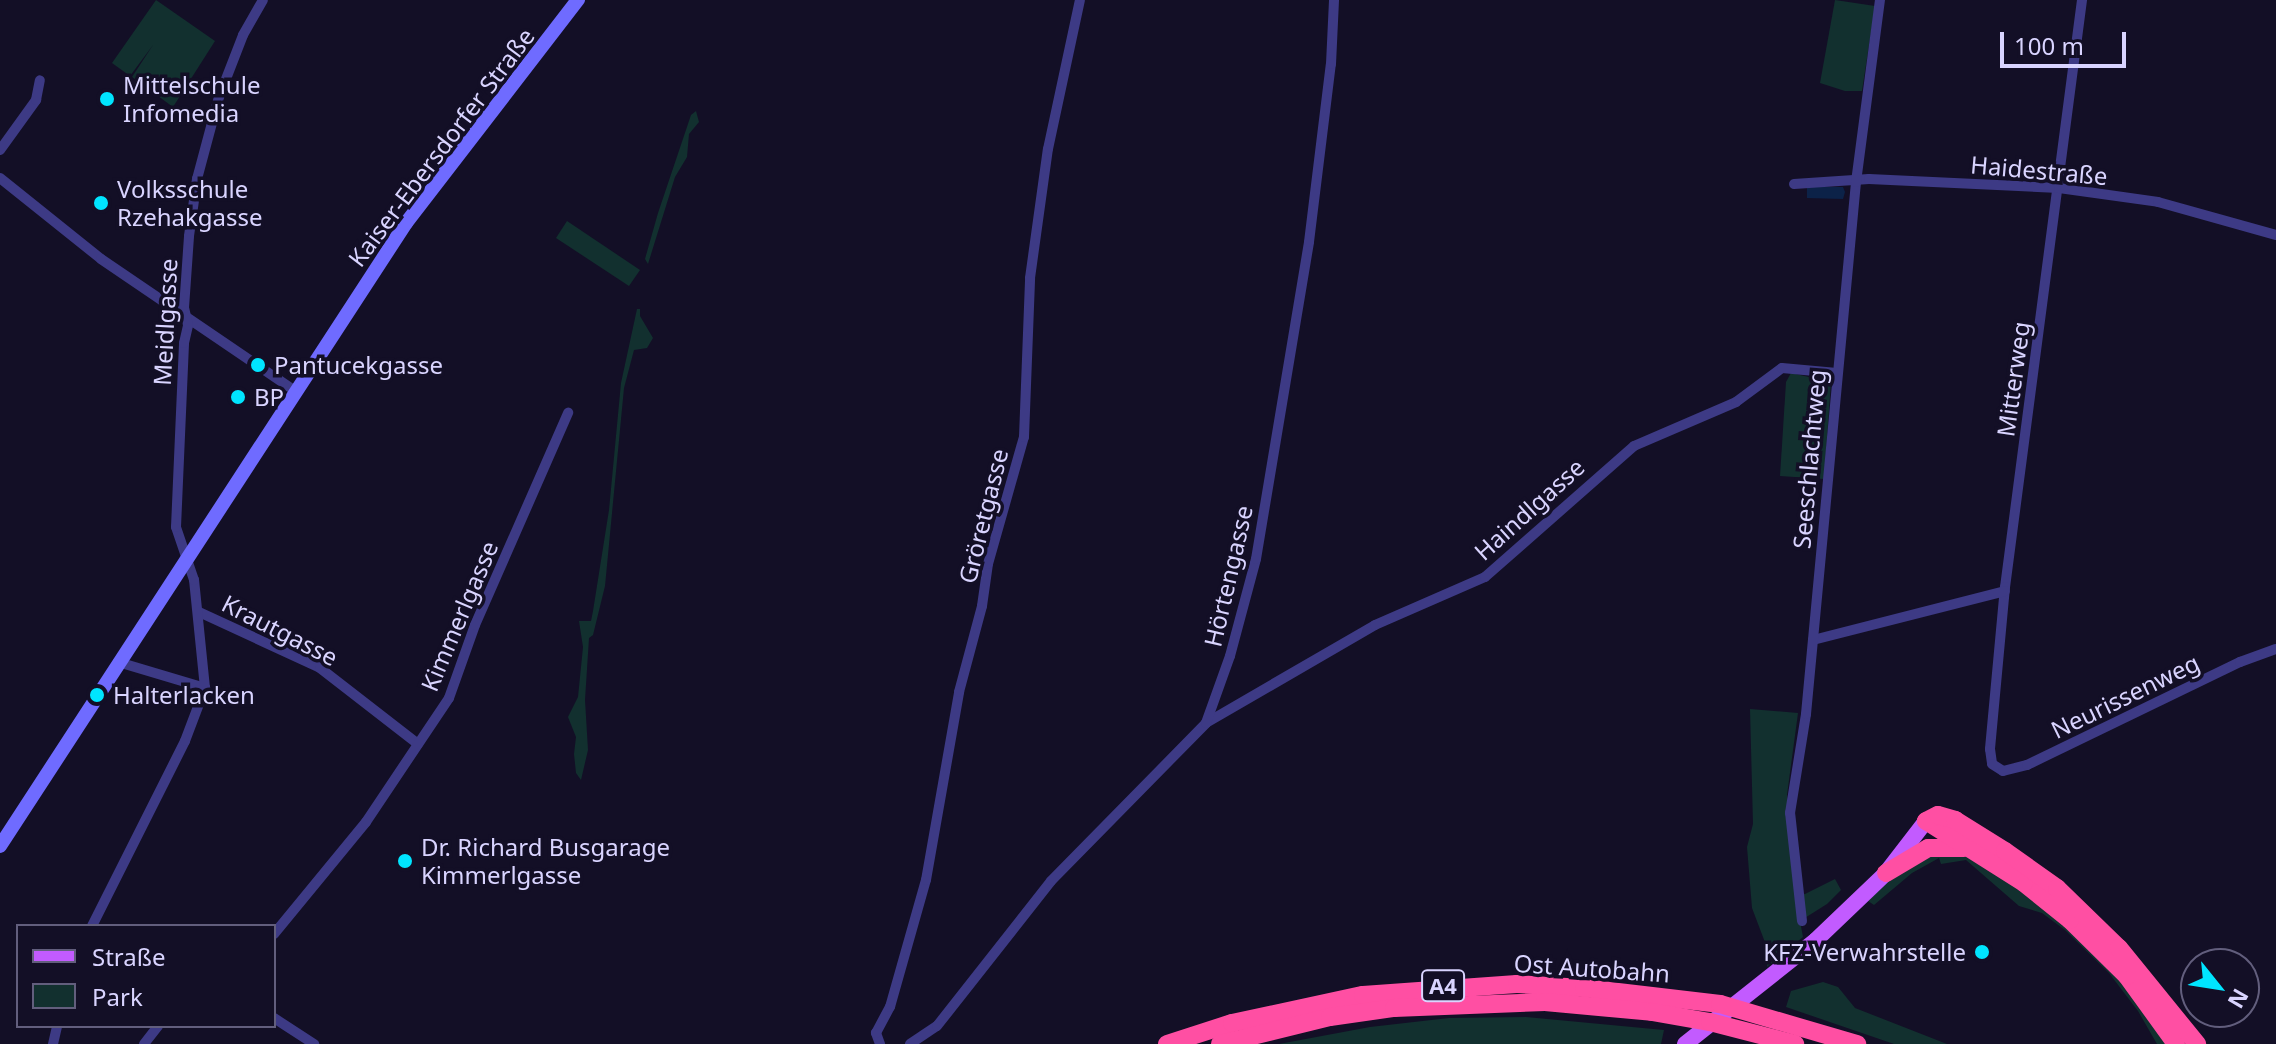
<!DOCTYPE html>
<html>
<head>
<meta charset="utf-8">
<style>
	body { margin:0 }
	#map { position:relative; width:2276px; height:1044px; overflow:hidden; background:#130f26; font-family:"Noto Sans",sans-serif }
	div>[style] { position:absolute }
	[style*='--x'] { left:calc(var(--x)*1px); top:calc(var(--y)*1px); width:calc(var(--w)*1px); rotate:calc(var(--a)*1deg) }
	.green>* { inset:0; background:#12302f }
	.water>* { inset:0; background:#0c2248 }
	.street>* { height:10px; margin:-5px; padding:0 5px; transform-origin:5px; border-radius:5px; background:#3d3a85 }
	.secondary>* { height:14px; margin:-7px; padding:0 7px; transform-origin:7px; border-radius:7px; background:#6f6bff }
	.primary>* { height:16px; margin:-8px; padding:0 8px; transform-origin:8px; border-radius:8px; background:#c25bff }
	.highway>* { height:18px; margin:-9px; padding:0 9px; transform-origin:9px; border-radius:9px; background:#ff4fa3 }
	.dots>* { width:22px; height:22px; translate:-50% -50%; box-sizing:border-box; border:4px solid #130f26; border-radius:50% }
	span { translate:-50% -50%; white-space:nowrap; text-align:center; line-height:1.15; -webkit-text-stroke:7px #130f26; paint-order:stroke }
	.shield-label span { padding:2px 6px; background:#130f26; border:2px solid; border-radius:6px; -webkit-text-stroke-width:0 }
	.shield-label { font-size:22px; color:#d9d4ff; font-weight:700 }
	.poi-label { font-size:24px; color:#d9d4ff }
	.left { translate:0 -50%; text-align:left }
	.right { translate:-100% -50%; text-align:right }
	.street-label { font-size:24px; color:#d9d4ff }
	.legend { position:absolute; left:16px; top:924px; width:260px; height:104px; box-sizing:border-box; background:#130f26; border:2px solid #625e7d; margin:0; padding:10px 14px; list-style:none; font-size:24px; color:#d9d4ff }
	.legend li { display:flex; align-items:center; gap:16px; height:40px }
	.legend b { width:40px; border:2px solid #625e7d }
	.north { position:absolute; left:2180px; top:948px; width:80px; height:80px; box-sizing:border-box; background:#130f26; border:2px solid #625e7d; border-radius:50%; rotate:120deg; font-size:22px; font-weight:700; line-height:32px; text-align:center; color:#d9d4ff }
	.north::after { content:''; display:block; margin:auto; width:28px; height:36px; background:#00e5ff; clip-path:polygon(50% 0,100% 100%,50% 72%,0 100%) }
	.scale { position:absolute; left:2000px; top:32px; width:126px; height:36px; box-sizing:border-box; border:4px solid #d9d4ff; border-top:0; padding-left:10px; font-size:24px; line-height:28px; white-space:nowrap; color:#d9d4ff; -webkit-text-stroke:6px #130f26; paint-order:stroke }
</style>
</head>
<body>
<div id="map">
	<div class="green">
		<div style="clip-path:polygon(156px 0,215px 41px,173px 107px,132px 77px,153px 45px,130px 76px,112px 63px)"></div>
		<div style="clip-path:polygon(1835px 0,1875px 6px,1862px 91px,1845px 91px,1820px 83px)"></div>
		<div style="clip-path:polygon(696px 111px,699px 122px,689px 134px,687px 157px,675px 177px,648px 264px,645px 259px,658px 213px,691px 115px)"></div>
		<div style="clip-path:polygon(567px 221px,640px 270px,629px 286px,556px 238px)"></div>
		<div style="clip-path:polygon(637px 309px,640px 309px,640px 316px,653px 338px,647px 348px,634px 350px,624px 388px,605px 586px,593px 635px,589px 638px,585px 700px,588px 750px,581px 780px,576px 773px,574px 754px,576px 737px,568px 717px,578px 697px,583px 647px,579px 621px,591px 621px,593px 611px,609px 510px,621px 383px)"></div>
		<div style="clip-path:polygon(1791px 373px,1831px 382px,1824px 479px,1780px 476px,1786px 382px)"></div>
		<div style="clip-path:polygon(1750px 709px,1798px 713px,1787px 795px,1796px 894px,1805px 894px,1835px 879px,1841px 890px,1827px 904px,1800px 921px,1803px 937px,1767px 967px,1766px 945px,1752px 908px,1747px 847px,1753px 824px)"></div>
		<div style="clip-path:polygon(1953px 850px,2012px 880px,2118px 974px,2170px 1044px,2157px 1044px,2138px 1011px,2109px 973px,2065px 930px,2042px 913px,2019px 906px,1966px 860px,1941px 864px,1939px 858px,1912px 873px,1874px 905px,1868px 901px,1903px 867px,1921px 856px)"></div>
		<div style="clip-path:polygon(1823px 982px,1838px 987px,1855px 1008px,1947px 1044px,1894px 1044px,1786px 1007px,1791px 991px)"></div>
		<div style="clip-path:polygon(1526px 1017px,1664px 1030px,1661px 1044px,1279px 1044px,1370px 1027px,1449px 1018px)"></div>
	</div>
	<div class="water">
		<div style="clip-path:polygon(1807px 187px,1843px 187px,1845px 192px,1843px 199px,1807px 198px)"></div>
	</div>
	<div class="street">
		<div style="--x:2082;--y:0;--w:592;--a:97.47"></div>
		<div style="--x:2005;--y:587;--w:163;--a:95.3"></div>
		<div style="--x:1990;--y:749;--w:15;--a:82"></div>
		<div style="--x:1992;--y:764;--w:13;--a:32"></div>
		<div style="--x:2003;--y:771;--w:25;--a:-14"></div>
		<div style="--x:2027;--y:765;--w:237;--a:-25.8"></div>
		<div style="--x:2240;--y:662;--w:38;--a:-20"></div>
		<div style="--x:0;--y:150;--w:62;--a:-54.2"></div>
		<div style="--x:36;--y:100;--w:20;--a:-79"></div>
		<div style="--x:0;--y:178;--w:129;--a:38.7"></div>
		<div style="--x:101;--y:259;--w:235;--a:34.2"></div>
		<div style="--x:1794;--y:184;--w:75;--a:-3.8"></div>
		<div style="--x:1869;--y:179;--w:190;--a:2.7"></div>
		<div style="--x:2059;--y:188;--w:100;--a:8"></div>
		<div style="--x:2158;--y:202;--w:123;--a:15.6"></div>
		<div style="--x:199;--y:612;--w:133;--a:24.8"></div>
		<div style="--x:320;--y:668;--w:124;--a:37.8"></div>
		<div style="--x:1813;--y:640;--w:198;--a:-14.3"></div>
		<div style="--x:118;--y:662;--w:91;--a:16.6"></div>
		<div style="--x:1206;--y:723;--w:195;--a:-30.1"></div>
		<div style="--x:1375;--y:625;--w:120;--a:-23.6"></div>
		<div style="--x:1485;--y:577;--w:198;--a:-41.3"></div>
		<div style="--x:1634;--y:446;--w:111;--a:-23.3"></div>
		<div style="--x:1736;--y:402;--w:57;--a:-36.5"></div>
		<div style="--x:1782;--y:368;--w:55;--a:5.2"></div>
		<div style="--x:1802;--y:921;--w:109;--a:-96.3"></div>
		<div style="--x:1790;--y:813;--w:100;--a:-80.8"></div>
		<div style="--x:1806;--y:714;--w:534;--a:-84.63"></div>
		<div style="--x:1856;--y:182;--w:184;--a:-82.5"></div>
		<div style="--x:92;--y:926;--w:207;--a:-63.3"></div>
		<div style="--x:185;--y:741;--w:57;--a:-69.3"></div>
		<div style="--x:205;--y:688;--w:109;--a:-95.8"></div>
		<div style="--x:194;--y:580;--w:56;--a:-108.8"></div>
		<div style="--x:176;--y:527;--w:184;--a:-87.5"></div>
		<div style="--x:184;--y:343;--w:18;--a:-77"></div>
		<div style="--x:188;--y:325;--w:17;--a:-103"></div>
		<div style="--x:184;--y:308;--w:72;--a:-86"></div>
		<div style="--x:189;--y:236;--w:58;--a:-82"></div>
		<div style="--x:197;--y:179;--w:85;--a:-75"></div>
		<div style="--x:219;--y:97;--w:66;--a:-68.8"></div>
		<div style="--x:243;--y:35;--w:40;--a:-60.3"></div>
		<div style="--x:274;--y:934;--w:145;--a:-50.6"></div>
		<div style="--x:366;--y:822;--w:149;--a:-56.2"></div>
		<div style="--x:449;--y:698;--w:77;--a:-70.4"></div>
		<div style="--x:475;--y:625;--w:232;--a:-66.3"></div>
		<div style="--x:274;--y:1018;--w:48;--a:33"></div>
		<div style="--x:53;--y:1044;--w:18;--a:-77"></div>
		<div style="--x:144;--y:1044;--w:23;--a:-52"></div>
		<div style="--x:880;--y:1044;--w:12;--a:-110"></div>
		<div style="--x:876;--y:1033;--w:30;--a:-62"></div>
		<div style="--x:890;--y:1007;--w:132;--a:-74.2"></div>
		<div style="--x:926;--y:880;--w:191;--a:-80"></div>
		<div style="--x:959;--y:692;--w:89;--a:-75"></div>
		<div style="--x:982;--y:606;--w:42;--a:-81.9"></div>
		<div style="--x:988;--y:564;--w:132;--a:-74.2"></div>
		<div style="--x:1024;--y:437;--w:159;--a:-87.8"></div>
		<div style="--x:1030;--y:278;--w:130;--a:-82.1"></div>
		<div style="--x:1048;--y:149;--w:152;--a:-77.9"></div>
		<div style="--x:910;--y:1044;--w:32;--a:-34"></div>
		<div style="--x:937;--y:1026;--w:184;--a:-51.8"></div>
		<div style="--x:1051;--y:881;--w:221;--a:-45.5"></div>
		<div style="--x:1206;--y:723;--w:71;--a:-70.3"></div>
		<div style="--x:1230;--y:656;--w:100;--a:-75"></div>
		<div style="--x:1256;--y:559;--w:321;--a:-80.5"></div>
		<div style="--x:1309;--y:242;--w:179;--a:-83"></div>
		<div style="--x:1331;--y:64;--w:64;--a:-87.3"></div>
	</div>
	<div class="secondary">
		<div style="--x:0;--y:846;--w:744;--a:-56.91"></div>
		<div style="--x:406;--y:223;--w:282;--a:-52.4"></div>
	</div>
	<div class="primary">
		<div style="--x:1685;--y:1044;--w:167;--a:-38.4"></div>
		<div style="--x:1816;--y:940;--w:97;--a:-43.7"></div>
		<div style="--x:1886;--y:873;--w:66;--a:-52.4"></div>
	</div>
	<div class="highway">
		<div style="--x:1886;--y:873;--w:49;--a:-30.8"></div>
		<div style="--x:1928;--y:848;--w:36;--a:0"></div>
		<div style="--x:1167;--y:1044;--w:68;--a:-17.9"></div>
		<div style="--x:1232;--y:1023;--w:134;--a:-12.1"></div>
		<div style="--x:1363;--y:995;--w:154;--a:-4.1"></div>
		<div style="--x:1517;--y:984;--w:67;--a:3.4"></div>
		<div style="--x:1584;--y:988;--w:137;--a:6.7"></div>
		<div style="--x:1720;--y:1004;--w:143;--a:16.3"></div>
		<div style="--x:1220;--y:1044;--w:113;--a:-13.8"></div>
		<div style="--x:1330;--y:1017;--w:65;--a:-8"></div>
		<div style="--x:1394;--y:1008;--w:151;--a:-2.3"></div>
		<div style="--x:1545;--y:1002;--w:107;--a:5.3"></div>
		<div style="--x:1652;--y:1012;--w:59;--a:9.8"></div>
		<div style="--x:1710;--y:1022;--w:88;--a:14.5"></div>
		<div style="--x:2176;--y:1044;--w:84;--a:-125.8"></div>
		<div style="--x:2127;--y:976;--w:80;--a:-135.5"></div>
		<div style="--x:2070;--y:920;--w:59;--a:-141.2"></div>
		<div style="--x:2024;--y:883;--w:116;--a:-147.7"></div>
		<div style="--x:1926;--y:821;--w:13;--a:-27"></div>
		<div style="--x:1938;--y:815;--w:18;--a:16"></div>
		<div style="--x:1955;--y:820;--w:59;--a:31.8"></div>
		<div style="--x:2005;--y:851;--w:64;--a:35.4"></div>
		<div style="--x:2057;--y:888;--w:86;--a:44.1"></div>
		<div style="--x:2119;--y:948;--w:124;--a:50.9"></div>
	</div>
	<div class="dots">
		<div style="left:107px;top:99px;background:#00e5ff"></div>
		<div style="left:101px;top:203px;background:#00e5ff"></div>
		<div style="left:258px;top:365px;background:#00e5ff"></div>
		<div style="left:238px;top:397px;background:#00e5ff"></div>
		<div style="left:97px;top:695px;background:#00e5ff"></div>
		<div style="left:405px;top:861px;background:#00e5ff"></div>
		<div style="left:1982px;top:952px;background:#00e5ff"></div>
	</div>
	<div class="shield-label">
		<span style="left:1443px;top:986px">A4</span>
	</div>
	<div class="poi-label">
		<span class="left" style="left:123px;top:99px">Mittelschule<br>Infomedia</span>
		<span class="left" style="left:117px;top:203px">Volksschule<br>Rzehakgasse</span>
		<span class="left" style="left:274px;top:365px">Pantucekgasse</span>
		<span class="left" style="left:254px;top:397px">BP</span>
		<span class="left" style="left:113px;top:695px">Halterlacken</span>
		<span class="left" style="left:421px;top:861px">Dr. Richard Busgarage<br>Kimmerlgasse</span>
		<span class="right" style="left:1966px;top:952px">KFZ-Verwahrstelle</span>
	</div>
	<div class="street-label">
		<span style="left:441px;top:147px;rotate:-53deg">Kaiser-Ebersdorfer Straße</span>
		<span style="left:2039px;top:170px;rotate:5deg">Haidestraße</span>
		<span style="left:165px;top:322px;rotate:-87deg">Meidlgasse</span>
		<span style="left:2013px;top:379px;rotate:-82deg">Mitterweg</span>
		<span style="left:1809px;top:459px;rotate:-85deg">Seeschlachtweg</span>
		<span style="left:1529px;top:509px;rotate:-42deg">Haindlgasse</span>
		<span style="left:983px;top:516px;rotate:-76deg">Gröretgasse</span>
		<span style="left:1228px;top:576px;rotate:-77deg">Hörtengasse</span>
		<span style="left:459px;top:616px;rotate:-67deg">Kimmerlgasse</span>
		<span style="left:280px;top:630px;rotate:27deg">Krautgasse</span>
		<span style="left:2125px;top:696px;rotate:-26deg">Neurissenweg</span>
		<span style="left:1592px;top:968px;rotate:4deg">Ost Autobahn</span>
	</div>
	<ul class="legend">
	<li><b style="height:10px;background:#c25bff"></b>Straße</li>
	<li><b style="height:22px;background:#12302f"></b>Park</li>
	</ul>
	<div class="north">N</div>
	<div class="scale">100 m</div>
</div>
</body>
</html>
